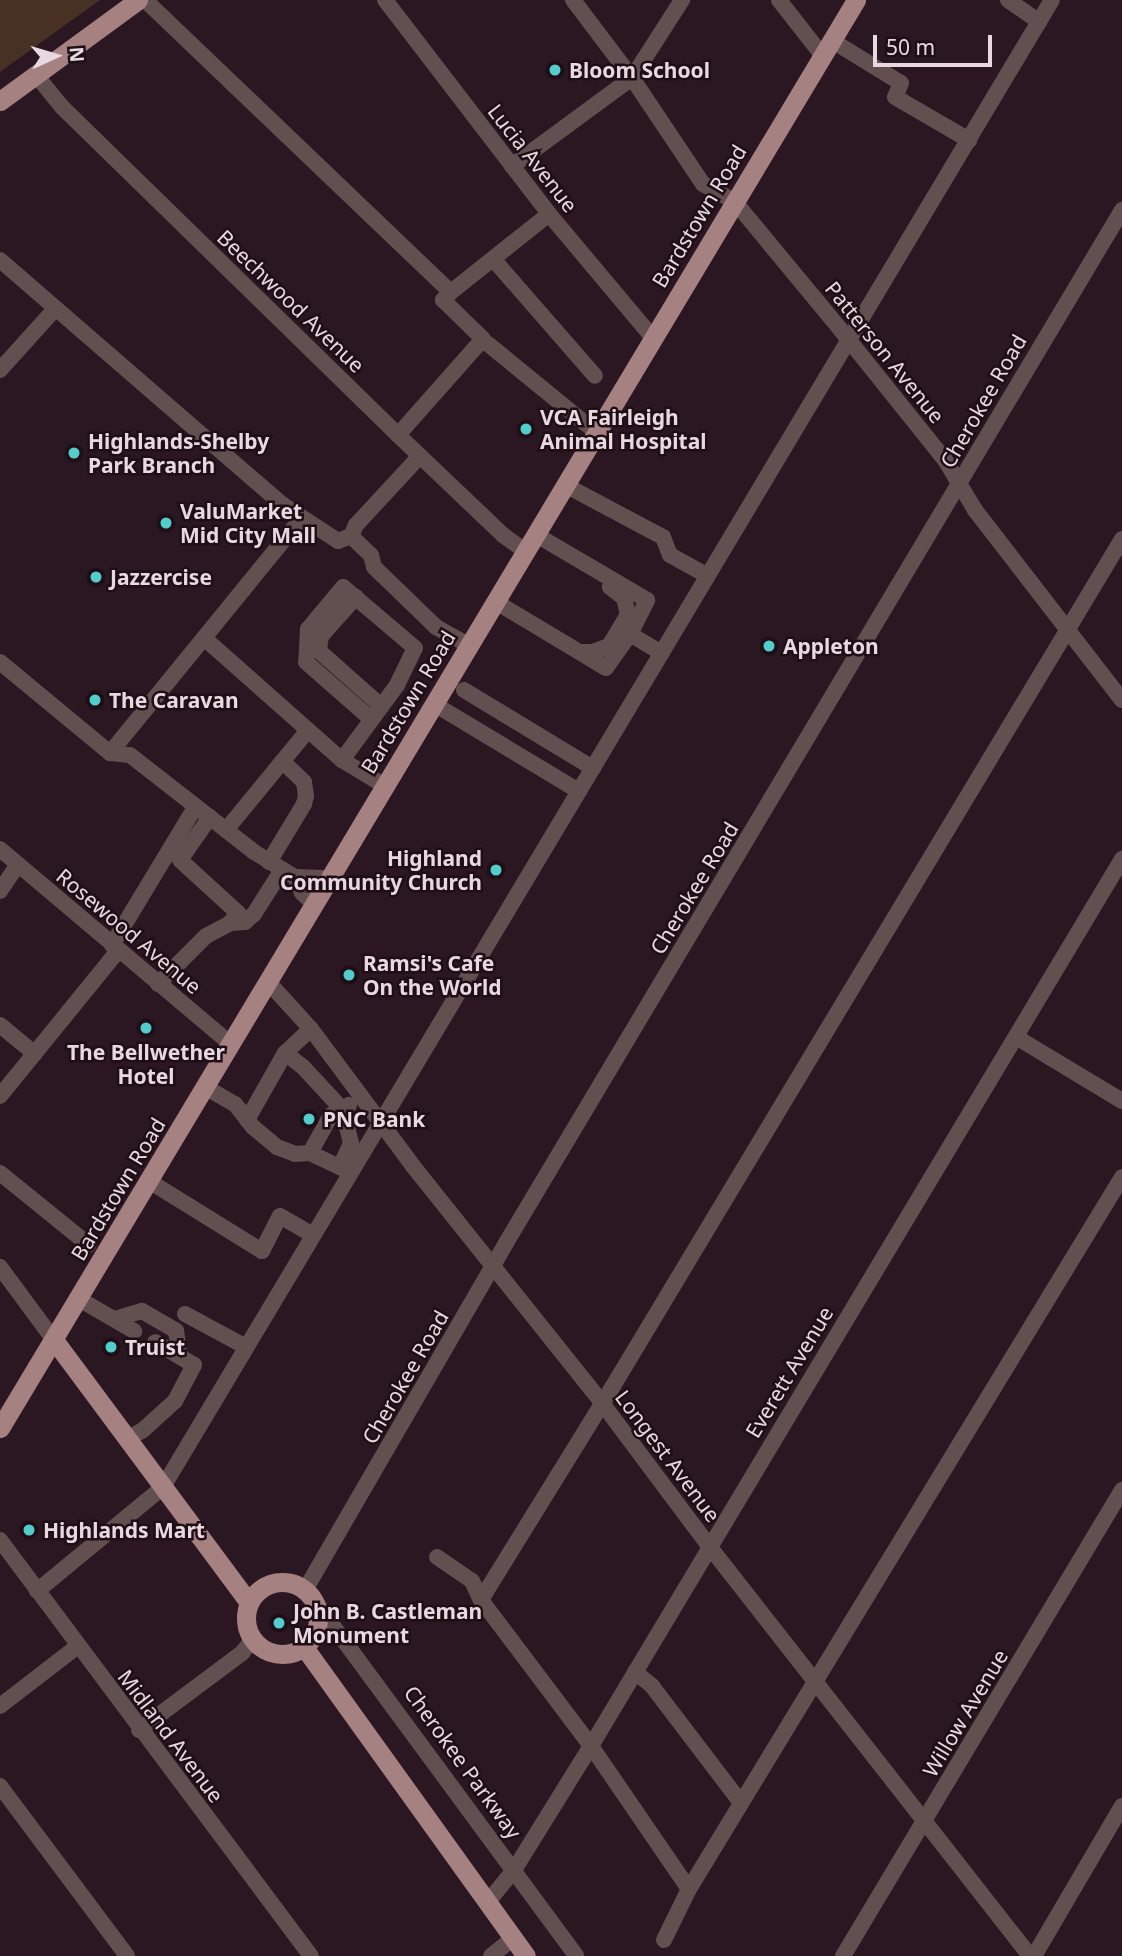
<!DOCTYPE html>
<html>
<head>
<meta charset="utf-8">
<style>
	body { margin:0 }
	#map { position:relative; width:1122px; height:1956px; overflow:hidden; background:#2a1721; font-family:"Noto Sans",sans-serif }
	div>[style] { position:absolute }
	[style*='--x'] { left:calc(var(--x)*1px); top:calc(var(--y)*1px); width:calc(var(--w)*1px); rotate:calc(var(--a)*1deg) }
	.green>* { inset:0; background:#473125 }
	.minor>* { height:16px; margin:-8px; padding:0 8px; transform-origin:8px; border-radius:8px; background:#625050 }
	.major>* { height:19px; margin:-9.5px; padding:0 9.5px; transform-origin:9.5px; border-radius:9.5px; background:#a68181 }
	.major>.ring { margin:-9.5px; padding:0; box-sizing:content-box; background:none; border:19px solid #a68181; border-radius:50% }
	.dots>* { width:19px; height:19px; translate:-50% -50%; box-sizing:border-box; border:4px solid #200e17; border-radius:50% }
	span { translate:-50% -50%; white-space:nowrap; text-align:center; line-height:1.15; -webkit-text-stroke:5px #200e17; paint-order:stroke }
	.poi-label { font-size:21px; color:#e7d9df; font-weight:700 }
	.left { translate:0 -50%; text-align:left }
	.right { translate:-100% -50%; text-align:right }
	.street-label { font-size:21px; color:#e7d9df }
	.north { position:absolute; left:21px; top:21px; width:70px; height:70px; -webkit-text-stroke:5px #200e17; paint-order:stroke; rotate:86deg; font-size:19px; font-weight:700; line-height:28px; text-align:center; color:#e7d9df }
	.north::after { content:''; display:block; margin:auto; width:24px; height:32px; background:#e7d9df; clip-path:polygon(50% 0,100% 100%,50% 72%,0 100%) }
	.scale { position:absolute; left:873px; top:35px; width:119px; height:32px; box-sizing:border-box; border:4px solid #e7d9df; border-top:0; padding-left:9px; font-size:21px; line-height:24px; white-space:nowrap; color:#e7d9df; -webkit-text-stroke:5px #200e17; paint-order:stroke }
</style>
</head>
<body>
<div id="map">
	<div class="green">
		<div style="clip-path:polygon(0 0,100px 0,0 72px)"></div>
	</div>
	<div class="minor">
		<div style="--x:145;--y:0;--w:423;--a:43.7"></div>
		<div style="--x:451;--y:292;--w:125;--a:-38.5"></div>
		<div style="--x:385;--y:0;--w:270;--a:52.5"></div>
		<div style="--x:549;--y:214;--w:162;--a:50"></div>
		<div style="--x:573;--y:0;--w:98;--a:52.9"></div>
		<div style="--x:632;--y:78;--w:128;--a:56.2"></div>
		<div style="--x:703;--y:184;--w:37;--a:29"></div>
		<div style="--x:735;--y:202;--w:165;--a:50.4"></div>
		<div style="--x:840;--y:329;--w:168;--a:51.3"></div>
		<div style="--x:945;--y:460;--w:58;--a:59"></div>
		<div style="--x:975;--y:510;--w:240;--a:52.3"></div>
		<div style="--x:779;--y:0;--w:70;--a:52"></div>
		<div style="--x:1008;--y:0;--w:38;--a:35"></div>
		<div style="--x:831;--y:40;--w:82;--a:31.6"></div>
		<div style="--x:901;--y:83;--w:15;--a:113"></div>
		<div style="--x:895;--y:97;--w:86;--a:30.2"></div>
		<div style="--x:36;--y:75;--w:41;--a:50.9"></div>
		<div style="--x:62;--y:107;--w:470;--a:44.3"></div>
		<div style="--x:398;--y:435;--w:145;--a:43.6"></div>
		<div style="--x:503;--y:535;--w:26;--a:36"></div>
		<div style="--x:512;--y:166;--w:149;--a:-36.3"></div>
		<div style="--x:632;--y:78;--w:93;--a:-57.3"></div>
		<div style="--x:493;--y:259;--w:155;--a:48.9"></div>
		<div style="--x:0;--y:260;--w:374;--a:40.9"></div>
		<div style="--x:283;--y:505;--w:66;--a:33.2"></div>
		<div style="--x:338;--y:541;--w:14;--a:-21"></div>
		<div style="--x:351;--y:536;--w:28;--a:44"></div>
		<div style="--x:371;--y:555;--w:12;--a:76"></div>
		<div style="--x:374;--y:567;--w:86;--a:44.1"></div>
		<div style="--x:436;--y:627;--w:38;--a:29"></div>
		<div style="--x:488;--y:344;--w:139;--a:39.2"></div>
		<div style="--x:0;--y:370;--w:82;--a:-48"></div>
		<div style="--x:398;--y:435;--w:128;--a:-48.5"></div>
		<div style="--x:483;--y:339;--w:56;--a:-135.7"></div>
		<div style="--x:443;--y:300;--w:11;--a:-45"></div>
		<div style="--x:565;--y:485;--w:111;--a:28"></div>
		<div style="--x:663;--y:537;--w:19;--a:69"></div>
		<div style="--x:670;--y:555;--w:43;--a:28.9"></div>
		<div style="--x:351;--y:536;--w:12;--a:-66"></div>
		<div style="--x:356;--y:525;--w:94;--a:-47.2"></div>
		<div style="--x:1122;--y:539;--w:988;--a:121"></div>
		<div style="--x:613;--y:1386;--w:251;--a:121.7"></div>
		<div style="--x:481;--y:1600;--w:183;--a:53"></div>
		<div style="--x:591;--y:1746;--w:173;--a:55.6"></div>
		<div style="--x:689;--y:1889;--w:833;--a:-58.69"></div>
		<div style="--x:356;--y:597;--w:52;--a:131.9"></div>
		<div style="--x:321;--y:636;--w:15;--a:98"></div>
		<div style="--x:319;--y:651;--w:83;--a:41.6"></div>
		<div style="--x:496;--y:602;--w:128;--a:31"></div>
		<div style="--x:606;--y:668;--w:42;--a:-54.8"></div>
		<div style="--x:630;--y:634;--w:38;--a:-63"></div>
		<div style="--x:647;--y:600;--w:130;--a:-149.5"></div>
		<div style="--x:630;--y:634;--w:37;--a:31"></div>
		<div style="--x:204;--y:638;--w:184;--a:41.5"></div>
		<div style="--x:342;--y:760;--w:50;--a:31.2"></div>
		<div style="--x:583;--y:652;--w:10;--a:0"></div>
		<div style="--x:593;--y:652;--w:17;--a:-21"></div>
		<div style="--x:609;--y:646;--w:37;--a:-59"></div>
		<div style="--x:628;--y:614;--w:16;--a:-104"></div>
		<div style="--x:624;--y:598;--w:18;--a:-142"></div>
		<div style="--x:0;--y:662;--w:143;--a:39.6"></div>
		<div style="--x:110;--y:753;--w:20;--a:6"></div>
		<div style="--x:130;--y:755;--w:157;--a:38"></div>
		<div style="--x:254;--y:852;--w:48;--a:31.4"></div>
		<div style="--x:295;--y:877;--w:35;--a:2"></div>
		<div style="--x:464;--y:690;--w:151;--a:31.2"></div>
		<div style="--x:434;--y:704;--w:169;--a:31"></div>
		<div style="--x:110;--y:753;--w:302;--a:-50.8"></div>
		<div style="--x:342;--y:760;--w:93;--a:-53.7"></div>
		<div style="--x:397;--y:685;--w:41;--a:-64.1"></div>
		<div style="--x:415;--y:648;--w:94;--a:-139.7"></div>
		<div style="--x:343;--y:587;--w:55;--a:129.8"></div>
		<div style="--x:308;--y:629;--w:33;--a:93"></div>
		<div style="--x:306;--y:662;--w:86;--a:41.2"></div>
		<div style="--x:210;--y:817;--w:52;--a:124.9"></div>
		<div style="--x:180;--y:860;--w:79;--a:42.4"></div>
		<div style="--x:238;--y:913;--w:13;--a:129"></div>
		<div style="--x:226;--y:830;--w:129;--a:-50.6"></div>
		<div style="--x:0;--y:849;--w:302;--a:40.2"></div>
		<div style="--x:269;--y:862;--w:68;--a:-58.9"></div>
		<div style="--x:304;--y:804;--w:8;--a:-76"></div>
		<div style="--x:306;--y:796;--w:14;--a:-98"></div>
		<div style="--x:304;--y:782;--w:30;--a:-136"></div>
		<div style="--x:295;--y:877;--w:17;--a:66"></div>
		<div style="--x:302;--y:893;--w:18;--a:43"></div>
		<div style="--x:0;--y:891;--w:32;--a:-56"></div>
		<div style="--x:112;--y:945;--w:162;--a:-58.9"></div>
		<div style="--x:269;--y:983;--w:62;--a:47.6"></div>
		<div style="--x:311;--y:1029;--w:171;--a:53.3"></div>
		<div style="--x:413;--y:1166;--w:303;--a:51.4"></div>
		<div style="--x:602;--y:1403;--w:179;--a:53.2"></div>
		<div style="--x:709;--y:1546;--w:521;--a:51.94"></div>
		<div style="--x:158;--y:984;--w:68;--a:-45"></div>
		<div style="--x:206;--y:936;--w:27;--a:-28"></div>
		<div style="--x:230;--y:923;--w:15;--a:-4"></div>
		<div style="--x:245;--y:922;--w:12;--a:-42"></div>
		<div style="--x:254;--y:914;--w:52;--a:-57.5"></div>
		<div style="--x:0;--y:1025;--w:45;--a:39.6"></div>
		<div style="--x:1016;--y:1037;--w:124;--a:31.1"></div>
		<div style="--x:285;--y:1053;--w:23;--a:38"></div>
		<div style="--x:303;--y:1067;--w:59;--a:47.1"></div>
		<div style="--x:343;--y:1110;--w:13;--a:157"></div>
		<div style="--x:331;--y:1115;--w:43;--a:118.9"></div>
		<div style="--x:205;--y:1087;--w:34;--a:30"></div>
		<div style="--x:235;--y:1104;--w:29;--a:52"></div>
		<div style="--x:253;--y:1127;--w:31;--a:40"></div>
		<div style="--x:277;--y:1147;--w:19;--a:21"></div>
		<div style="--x:295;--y:1154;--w:15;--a:-4"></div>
		<div style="--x:310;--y:1153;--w:44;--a:25.4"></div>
		<div style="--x:0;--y:1096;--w:187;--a:-50.9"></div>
		<div style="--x:247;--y:1120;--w:77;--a:-60.4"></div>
		<div style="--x:285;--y:1053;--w:35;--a:-43"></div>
		<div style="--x:340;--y:1167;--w:26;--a:-65"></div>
		<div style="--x:351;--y:1143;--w:34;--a:-104"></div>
		<div style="--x:343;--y:1110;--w:8;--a:-40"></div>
		<div style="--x:0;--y:1173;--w:114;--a:39"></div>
		<div style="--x:149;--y:1181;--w:133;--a:31.8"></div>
		<div style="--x:262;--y:1251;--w:39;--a:-63"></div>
		<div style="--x:280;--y:1216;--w:38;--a:30"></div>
		<div style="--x:0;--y:1267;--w:91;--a:53.5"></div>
		<div style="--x:79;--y:1299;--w:64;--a:30.2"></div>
		<div style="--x:185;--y:1314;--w:69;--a:28.4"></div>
		<div style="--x:115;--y:1319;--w:28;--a:-17"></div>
		<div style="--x:142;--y:1311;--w:39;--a:30"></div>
		<div style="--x:176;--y:1331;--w:26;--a:81"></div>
		<div style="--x:127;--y:1439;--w:18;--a:-29"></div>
		<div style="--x:143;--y:1430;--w:43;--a:-42.2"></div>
		<div style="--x:175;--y:1401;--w:41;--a:-62.2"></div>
		<div style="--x:194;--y:1365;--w:45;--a:-149.5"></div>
		<div style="--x:0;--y:1540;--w:519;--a:53.22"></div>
		<div style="--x:437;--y:1557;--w:42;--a:34.4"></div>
		<div style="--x:472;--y:1581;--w:21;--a:65"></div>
		<div style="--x:305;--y:1590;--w:401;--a:-59.9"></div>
		<div style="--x:506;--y:1243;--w:1203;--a:-59.19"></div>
		<div style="--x:37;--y:1591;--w:163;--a:-39.5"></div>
		<div style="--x:163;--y:1487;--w:1732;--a:-59.13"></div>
		<div style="--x:311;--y:1596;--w:447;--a:53.6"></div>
		<div style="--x:635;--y:1672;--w:22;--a:39"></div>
		<div style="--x:652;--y:1686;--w:147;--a:52.7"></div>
		<div style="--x:0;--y:1706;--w:98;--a:-37.6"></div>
		<div style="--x:139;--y:1730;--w:129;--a:-36.8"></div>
		<div style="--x:242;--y:1653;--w:18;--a:-52"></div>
		<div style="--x:0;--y:1786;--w:212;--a:53.2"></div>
		<div style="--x:487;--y:1903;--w:43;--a:-50.7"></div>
		<div style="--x:514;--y:1870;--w:146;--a:-58.2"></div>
		<div style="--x:591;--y:1746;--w:1034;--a:-59.09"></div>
		<div style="--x:664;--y:1940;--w:57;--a:-63.9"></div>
		<div style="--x:491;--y:1956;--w:28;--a:-39"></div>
		<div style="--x:843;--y:1956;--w:543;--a:-59.09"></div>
		<div style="--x:1034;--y:1956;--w:174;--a:-59.6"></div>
	</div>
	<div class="major">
		<div style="--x:0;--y:101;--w:171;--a:-36.2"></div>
		<div style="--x:54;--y:1340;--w:327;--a:53.4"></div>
		<div style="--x:0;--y:1428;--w:1665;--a:-59.06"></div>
		<div class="ring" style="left:246px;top:1582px;width:53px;height:53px"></div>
		<div style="--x:304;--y:1647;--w:380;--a:54.3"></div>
	</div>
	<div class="dots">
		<div style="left:555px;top:70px;background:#52cdcc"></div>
		<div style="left:526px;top:429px;background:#52cdcc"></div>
		<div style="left:74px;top:453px;background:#52cdcc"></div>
		<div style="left:166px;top:523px;background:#52cdcc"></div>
		<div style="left:96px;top:577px;background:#52cdcc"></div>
		<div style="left:769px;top:646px;background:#52cdcc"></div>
		<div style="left:95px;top:700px;background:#52cdcc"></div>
		<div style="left:496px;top:870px;background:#52cdcc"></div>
		<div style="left:349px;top:975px;background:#52cdcc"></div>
		<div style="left:146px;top:1028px;background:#52cdcc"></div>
		<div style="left:309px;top:1119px;background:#52cdcc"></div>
		<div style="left:111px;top:1347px;background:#52cdcc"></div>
		<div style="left:29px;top:1530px;background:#52cdcc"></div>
		<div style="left:279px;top:1623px;background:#52cdcc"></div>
	</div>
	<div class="poi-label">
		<span class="left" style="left:569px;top:70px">Bloom School</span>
		<span class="left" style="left:540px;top:429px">VCA Fairleigh<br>Animal Hospital</span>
		<span class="left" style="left:88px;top:453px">Highlands-Shelby<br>Park Branch</span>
		<span class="left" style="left:180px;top:523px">ValuMarket<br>Mid City Mall</span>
		<span class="left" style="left:110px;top:577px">Jazzercise</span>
		<span class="left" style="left:783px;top:646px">Appleton</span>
		<span class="left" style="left:109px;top:700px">The Caravan</span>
		<span class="right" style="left:482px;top:870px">Highland<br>Community Church</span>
		<span class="left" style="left:363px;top:975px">Ramsi's Cafe<br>On the World</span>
		<span style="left:146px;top:1064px">The Bellwether<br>Hotel</span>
		<span class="left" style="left:323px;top:1119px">PNC Bank</span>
		<span class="left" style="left:125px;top:1347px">Truist</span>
		<span class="left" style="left:43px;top:1530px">Highlands Mart</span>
		<span class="left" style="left:293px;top:1623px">John B. Castleman<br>Monument</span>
	</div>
	<div class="street-label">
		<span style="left:533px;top:158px;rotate:52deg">Lucia Avenue</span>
		<span style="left:699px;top:216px;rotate:-59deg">Bardstown Road</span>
		<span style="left:291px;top:301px;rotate:44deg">Beechwood Avenue</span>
		<span style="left:885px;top:352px;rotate:51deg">Patterson Avenue</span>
		<span style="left:983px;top:401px;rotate:-60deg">Cherokee Road</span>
		<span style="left:408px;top:702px;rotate:-59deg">Bardstown Road</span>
		<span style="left:694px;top:888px;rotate:-59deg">Cherokee Road</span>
		<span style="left:129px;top:931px;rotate:40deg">Rosewood Avenue</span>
		<span style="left:118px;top:1189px;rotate:-59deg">Bardstown Road</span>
		<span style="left:789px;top:1372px;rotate:-59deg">Everett Avenue</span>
		<span style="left:405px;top:1377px;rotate:-60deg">Cherokee Road</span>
		<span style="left:668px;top:1456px;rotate:53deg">Longest Avenue</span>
		<span style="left:965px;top:1713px;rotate:-59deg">Willow Avenue</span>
		<span style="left:171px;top:1736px;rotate:53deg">Midland Avenue</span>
		<span style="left:463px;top:1762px;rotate:54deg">Cherokee Parkway</span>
	</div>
	<div class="north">N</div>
	<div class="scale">50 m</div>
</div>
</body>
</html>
